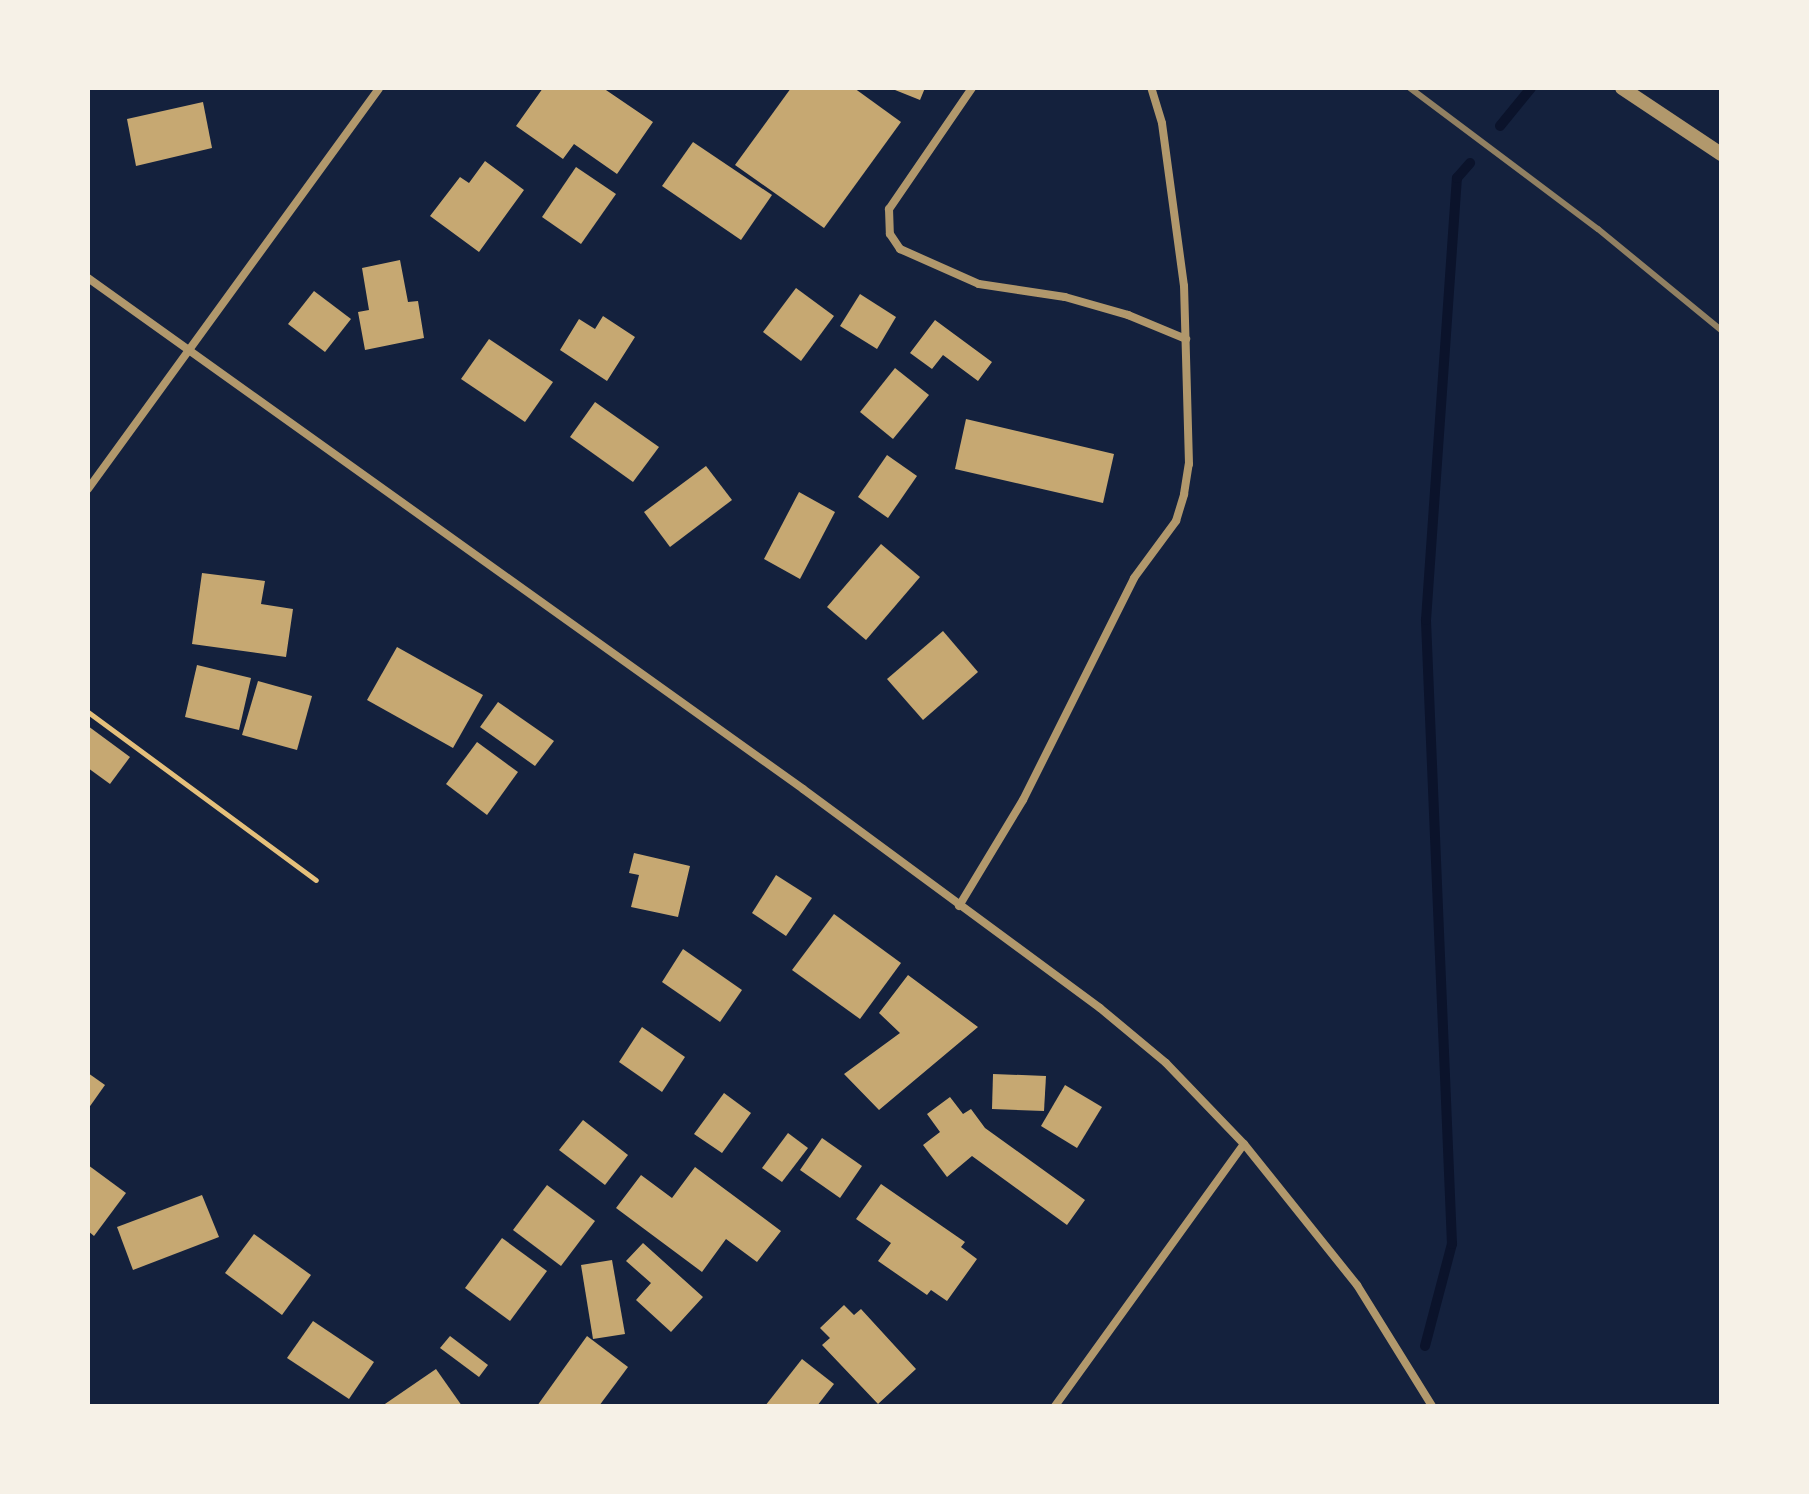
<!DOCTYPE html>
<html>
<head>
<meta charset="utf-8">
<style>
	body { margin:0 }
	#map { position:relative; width:1809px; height:1494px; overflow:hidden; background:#14213d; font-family:"Fira Sans",sans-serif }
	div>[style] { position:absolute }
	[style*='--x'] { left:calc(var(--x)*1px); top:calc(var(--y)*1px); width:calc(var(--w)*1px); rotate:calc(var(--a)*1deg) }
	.stream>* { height:10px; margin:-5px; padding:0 5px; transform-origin:5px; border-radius:5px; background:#0b132b }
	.building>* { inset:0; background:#c6a872 }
	.path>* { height:5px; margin:-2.5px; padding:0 2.5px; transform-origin:2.5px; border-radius:2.5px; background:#e5c07b }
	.minor>* { height:8px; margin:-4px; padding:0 4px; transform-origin:4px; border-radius:4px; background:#b1986c }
	.tertiary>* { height:14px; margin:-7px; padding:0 7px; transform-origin:7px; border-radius:7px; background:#b1986c }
	.rail>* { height:6px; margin:-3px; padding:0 3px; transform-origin:3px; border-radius:3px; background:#918062 }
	span { translate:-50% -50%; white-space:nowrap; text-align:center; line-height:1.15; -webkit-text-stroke:6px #f6f1e7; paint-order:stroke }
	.frame { position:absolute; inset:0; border:90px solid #f6f1e7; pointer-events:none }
</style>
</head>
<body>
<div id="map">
	<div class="stream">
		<div style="--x:1500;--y:126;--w:49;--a:-50.8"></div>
		<div style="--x:1425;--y:1346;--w:106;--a:-75.2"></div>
		<div style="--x:1452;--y:1244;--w:625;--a:-92.39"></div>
		<div style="--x:1426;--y:620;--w:443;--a:-86"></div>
		<div style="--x:1457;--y:178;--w:20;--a:-49"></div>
	</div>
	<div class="building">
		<div style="clip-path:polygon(543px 88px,603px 88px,653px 122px,617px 174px,574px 144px,563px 159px,516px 126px)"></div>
		<div style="clip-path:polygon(791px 88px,854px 88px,901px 122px,824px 228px,735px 165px)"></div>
		<div style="clip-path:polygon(890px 88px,925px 88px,920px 100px)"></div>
		<div style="clip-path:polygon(203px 102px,212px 148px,136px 166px,127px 119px)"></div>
		<div style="clip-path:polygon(693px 142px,772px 195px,741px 240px,662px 186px)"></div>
		<div style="clip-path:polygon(485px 161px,524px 190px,479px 252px,430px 216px,460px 177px,469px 183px)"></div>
		<div style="clip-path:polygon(576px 167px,616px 194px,581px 244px,542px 217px)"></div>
		<div style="clip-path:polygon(400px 260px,408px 302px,418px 301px,424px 338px,365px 350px,358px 312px,369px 310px,362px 268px)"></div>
		<div style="clip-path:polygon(796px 288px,834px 316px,801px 361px,763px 332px)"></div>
		<div style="clip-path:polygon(314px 291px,351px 319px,325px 352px,288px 324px)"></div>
		<div style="clip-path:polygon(860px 294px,896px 317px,877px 349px,840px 326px)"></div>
		<div style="clip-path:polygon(603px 316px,635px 337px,607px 381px,560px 350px,579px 319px,595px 329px)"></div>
		<div style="clip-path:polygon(935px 320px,992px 362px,978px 381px,943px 355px,932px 369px,910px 353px)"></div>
		<div style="clip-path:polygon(489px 339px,553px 382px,525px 422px,461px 379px)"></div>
		<div style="clip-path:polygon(895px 368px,929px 395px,893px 439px,860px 412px)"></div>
		<div style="clip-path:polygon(595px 402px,659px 447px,633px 482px,570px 437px)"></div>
		<div style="clip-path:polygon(966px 419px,1114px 454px,1103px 503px,955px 469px)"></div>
		<div style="clip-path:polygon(887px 455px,917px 476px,888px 518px,858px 497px)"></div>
		<div style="clip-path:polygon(706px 466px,732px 500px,670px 547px,644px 512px)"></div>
		<div style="clip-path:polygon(799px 492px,835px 512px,800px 579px,764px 559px)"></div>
		<div style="clip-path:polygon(881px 544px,920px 577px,866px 640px,827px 607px)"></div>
		<div style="clip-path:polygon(202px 573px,265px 581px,261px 604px,293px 609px,286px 657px,192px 644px)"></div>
		<div style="clip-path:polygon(943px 631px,978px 672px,923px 720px,887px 679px)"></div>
		<div style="clip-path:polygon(397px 647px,483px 695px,453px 748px,367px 700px)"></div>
		<div style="clip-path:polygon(197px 665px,251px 678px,239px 730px,185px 717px)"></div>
		<div style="clip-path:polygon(258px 681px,312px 696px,297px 750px,242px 735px)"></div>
		<div style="clip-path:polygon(498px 702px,554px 741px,535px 766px,480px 727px)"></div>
		<div style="clip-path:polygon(88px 726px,130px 757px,110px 784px,88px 768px)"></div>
		<div style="clip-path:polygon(477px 742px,518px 772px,487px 815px,446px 784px)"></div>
		<div style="clip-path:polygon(634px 853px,690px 866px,678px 917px,631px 907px,639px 875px,629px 873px)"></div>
		<div style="clip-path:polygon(776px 875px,812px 898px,786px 936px,752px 913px)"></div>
		<div style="clip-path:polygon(834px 914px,901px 963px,860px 1019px,792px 970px)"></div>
		<div style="clip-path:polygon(683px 949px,742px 990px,720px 1022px,662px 982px)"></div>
		<div style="clip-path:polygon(908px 975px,978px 1027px,879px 1110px,844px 1074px,900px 1033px,879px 1013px)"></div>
		<div style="clip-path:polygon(642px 1027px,685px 1057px,662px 1092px,619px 1062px)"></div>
		<div style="clip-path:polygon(88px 1073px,105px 1085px,88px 1109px)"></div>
		<div style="clip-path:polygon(993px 1074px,1046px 1076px,1044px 1111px,992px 1109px)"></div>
		<div style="clip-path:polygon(1065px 1085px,1102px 1107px,1077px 1148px,1041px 1126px)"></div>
		<div style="clip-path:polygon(724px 1093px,751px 1113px,722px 1153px,694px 1134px)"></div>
		<div style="clip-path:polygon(950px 1097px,963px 1114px,971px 1109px,985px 1128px,1085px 1200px,1067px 1225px,972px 1156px,947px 1177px,923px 1145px,940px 1132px,927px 1114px)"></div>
		<div style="clip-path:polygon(583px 1120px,628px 1155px,605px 1185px,559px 1150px)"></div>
		<div style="clip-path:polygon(788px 1133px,808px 1148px,782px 1182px,762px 1168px)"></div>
		<div style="clip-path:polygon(822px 1138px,862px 1166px,840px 1198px,800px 1170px)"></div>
		<div style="clip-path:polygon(88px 1165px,126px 1193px,94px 1236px,88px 1231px)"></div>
		<div style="clip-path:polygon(695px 1167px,781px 1231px,757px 1262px,726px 1239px,702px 1272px,616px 1208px,641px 1175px,672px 1198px)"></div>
		<div style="clip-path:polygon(881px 1184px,965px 1242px,961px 1247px,977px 1259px,947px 1301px,931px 1290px,927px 1295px,878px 1261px,891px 1243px,856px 1219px)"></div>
		<div style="clip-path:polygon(547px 1185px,595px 1221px,561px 1266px,513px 1230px)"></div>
		<div style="clip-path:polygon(202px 1195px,219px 1237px,133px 1270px,117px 1227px)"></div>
		<div style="clip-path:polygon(254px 1234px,311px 1275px,282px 1315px,225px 1273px)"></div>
		<div style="clip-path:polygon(502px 1238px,547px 1271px,510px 1321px,465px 1288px)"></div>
		<div style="clip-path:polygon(643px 1243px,703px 1297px,671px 1332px,636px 1300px,651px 1283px,626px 1261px)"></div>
		<div style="clip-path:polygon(612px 1260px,625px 1334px,593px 1339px,581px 1265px)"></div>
		<div style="clip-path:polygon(844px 1305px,854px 1315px,861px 1309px,916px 1369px,878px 1404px,822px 1345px,830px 1338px,820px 1328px)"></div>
		<div style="clip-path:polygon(313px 1321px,374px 1362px,349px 1399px,287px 1358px)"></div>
		<div style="clip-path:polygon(450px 1336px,488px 1365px,479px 1377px,440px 1348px)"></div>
		<div style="clip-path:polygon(587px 1336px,628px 1367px,599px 1406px,537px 1406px)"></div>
		<div style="clip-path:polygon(802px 1359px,834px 1384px,817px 1406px,765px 1406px)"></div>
		<div style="clip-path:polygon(436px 1369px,462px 1406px,382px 1406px)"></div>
	</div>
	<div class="path">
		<div style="--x:88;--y:712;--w:283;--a:36.4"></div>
	</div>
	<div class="minor">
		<div style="--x:972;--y:88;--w:147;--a:124.4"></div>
		<div style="--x:889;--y:209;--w:25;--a:88"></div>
		<div style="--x:890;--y:234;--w:18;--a:56"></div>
		<div style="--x:900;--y:249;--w:86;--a:23.9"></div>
		<div style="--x:979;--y:284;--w:87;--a:8.6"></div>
		<div style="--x:1065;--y:297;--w:66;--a:15.9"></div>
		<div style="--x:1128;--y:315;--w:63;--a:22.5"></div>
		<div style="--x:88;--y:278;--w:879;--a:35.55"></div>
		<div style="--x:803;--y:789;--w:369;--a:36.4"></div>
		<div style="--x:1100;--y:1008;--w:86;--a:39.8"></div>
		<div style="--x:1166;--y:1063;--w:112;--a:46.1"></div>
		<div style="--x:1244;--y:1144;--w:181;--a:51.3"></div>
		<div style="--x:1357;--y:1285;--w:142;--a:58.2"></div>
		<div style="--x:88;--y:489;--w:495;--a:-54"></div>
		<div style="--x:959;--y:906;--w:124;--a:-58.9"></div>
		<div style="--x:1023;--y:800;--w:248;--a:-63.4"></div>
		<div style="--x:1134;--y:578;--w:71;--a:-53.6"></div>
		<div style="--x:1176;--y:521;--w:28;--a:-73"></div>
		<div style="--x:1184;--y:494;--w:30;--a:-81"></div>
		<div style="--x:1189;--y:464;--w:178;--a:-91.6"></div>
		<div style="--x:1184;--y:286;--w:164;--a:-97.7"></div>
		<div style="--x:1162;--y:123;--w:37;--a:-107"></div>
		<div style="--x:1055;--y:1406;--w:323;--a:-54.2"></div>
	</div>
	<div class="tertiary">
		<div style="--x:1622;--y:88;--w:119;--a:33.7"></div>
	</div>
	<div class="rail">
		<div style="--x:1410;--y:88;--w:235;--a:36.9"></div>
		<div style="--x:1598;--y:229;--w:159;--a:39.4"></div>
	</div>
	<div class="frame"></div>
</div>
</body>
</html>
